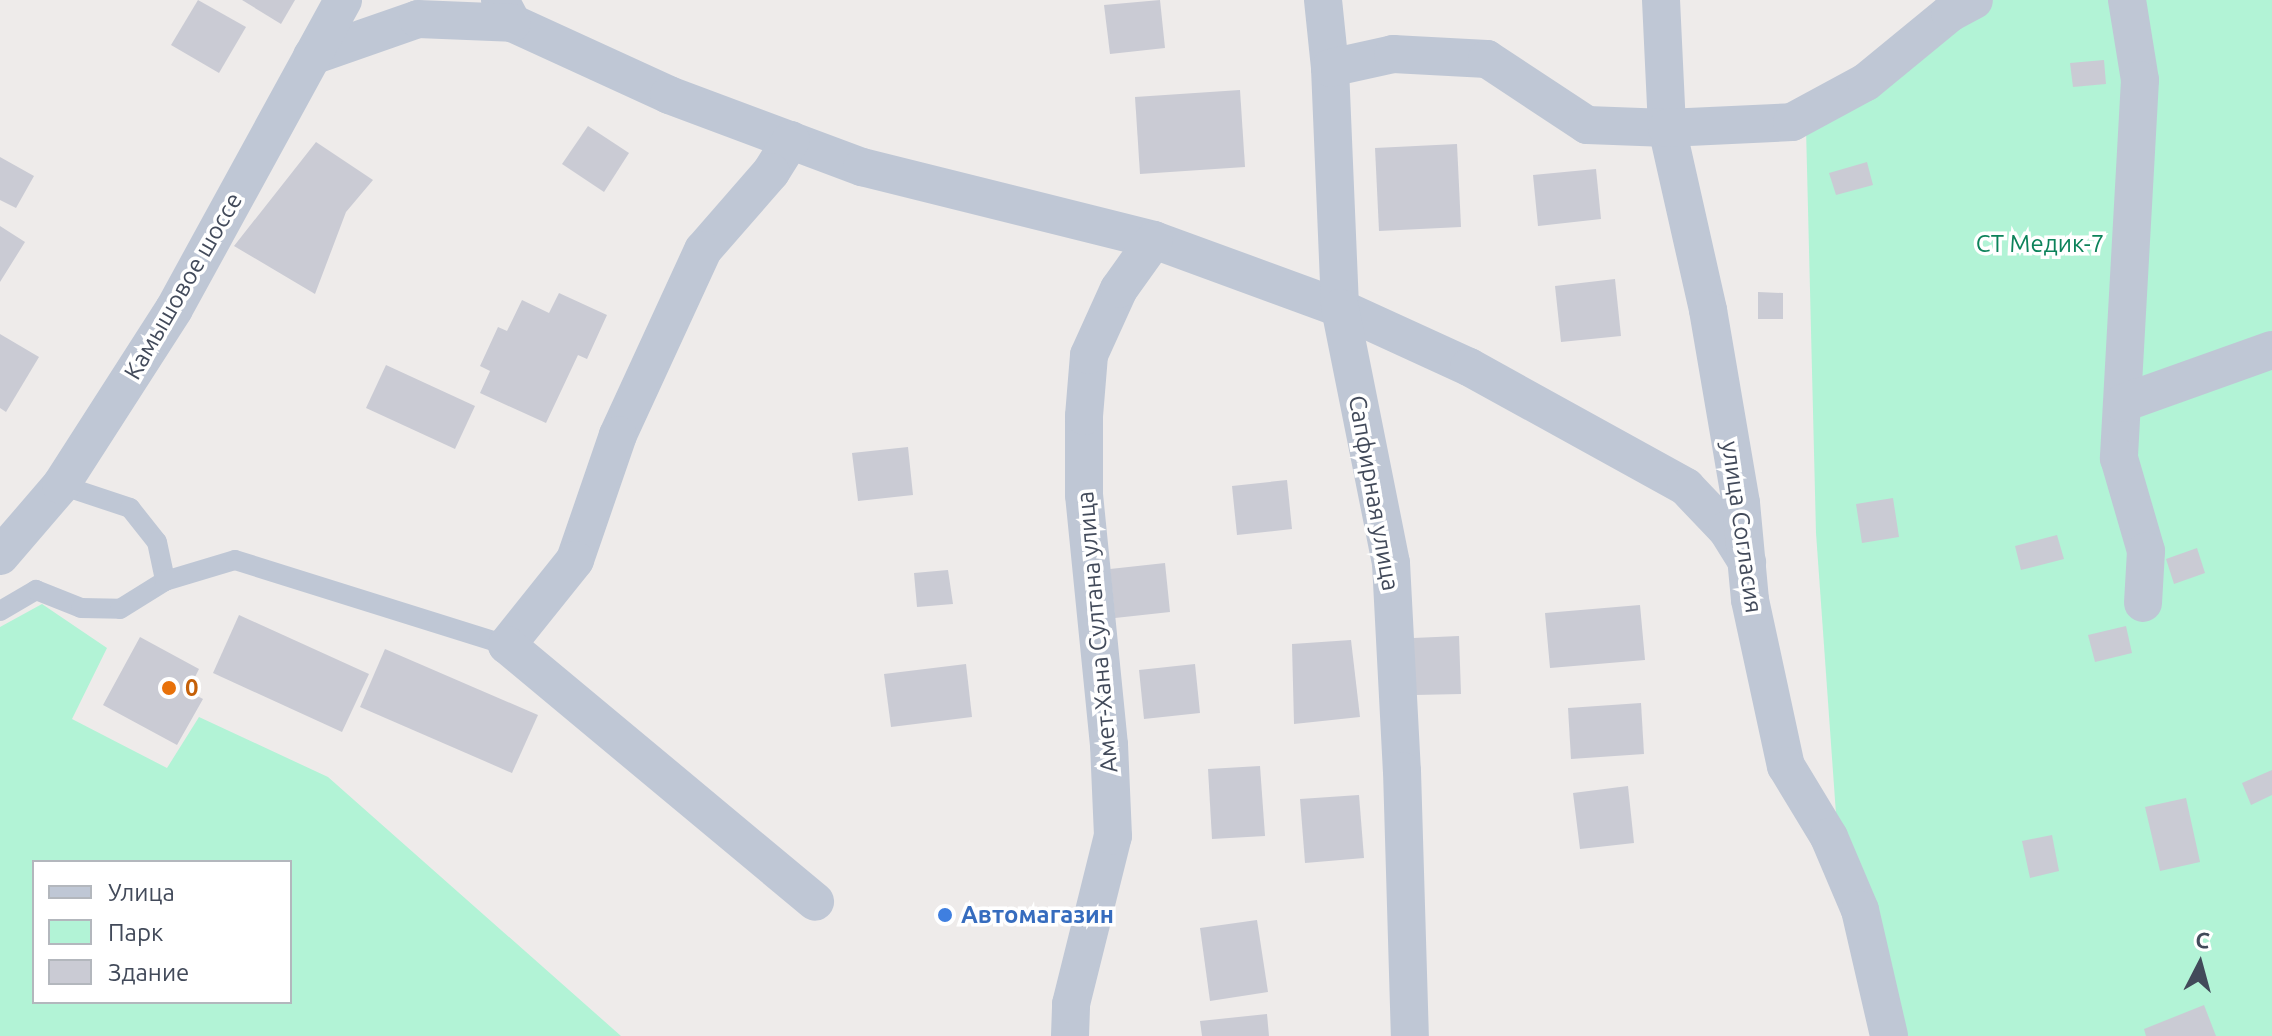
<!DOCTYPE html>
<html>
<head>
<meta charset="utf-8">
<style>
	body { margin:0 }
	#map { position:relative; width:2272px; height:1036px; overflow:hidden; background:#eeebea; font-family:Ubuntu,sans-serif }
	div>[style] { position:absolute }
	[style*='--x'] { left:calc(var(--x)*1px); top:calc(var(--y)*1px); width:calc(var(--w)*1px); rotate:calc(var(--a)*1deg) }
	.green>* { inset:0; background:#b2f3d6 }
	.building>* { inset:0; background:#cacbd4 }
	.service>* { height:20px; margin:-10px; padding:0 10px; transform-origin:10px; border-radius:10px; background:#bfc7d5 }
	.minor>* { height:38px; margin:-19px; padding:0 19px; transform-origin:19px; border-radius:19px; background:#bfc7d5 }
	.dots>* { width:22px; height:22px; translate:-50% -50%; box-sizing:border-box; border:4px solid #fff; border-radius:50% }
	span { translate:-50% -50%; white-space:nowrap; text-align:center; line-height:1.15; -webkit-text-stroke:7px #fff; paint-order:stroke }
	.park-label { font-size:24px; color:#0c825a }
	.street-label { font-size:24px; color:#424a5a }
	.food-label { font-size:24px; color:#c56008; font-weight:700 }
	.left { translate:0 -50%; text-align:left }
	.shop-label { font-size:24px; color:#366cbe; font-weight:700 }
	.legend { position:absolute; left:32px; top:860px; width:260px; height:144px; box-sizing:border-box; background:#fff; border:2px solid #b3b7bd; margin:0; padding:10px 14px; list-style:none; font-size:24px; color:#424a5a }
	.legend li { display:flex; align-items:center; gap:16px; height:40px }
	.legend b { width:40px; border:2px solid #b3b7bd }
	.north { position:absolute; left:2160px; top:924px; width:80px; height:80px; -webkit-text-stroke:6px #fff; paint-order:stroke; rotate:6deg; font-size:22px; font-weight:700; line-height:32px; text-align:center; color:#424a5a }
	.north::after { content:''; display:block; margin:auto; width:28px; height:36px; background:#424a5a; clip-path:polygon(50% 0,100% 100%,50% 72%,0 100%) }
</style>
</head>
<body>
<div id="map">
	<div class="green">
		<div style="clip-path:polygon(1978px 0,2272px 0,2272px 1036px,1872px 1036px,1836px 814px,1816px 533px,1806px 128px)"></div>
		<div style="clip-path:polygon(evenodd,42px 604px,107px 648px,72px 719px,167px 768px,199px 717px,328px 777px,621px 1036px,0 1036px,0 627px,42px 604px,34px 862px,290px 862px,290px 1002px,34px 1002px,34px 862px)"></div>
	</div>
	<div class="building">
		<div style="clip-path:polygon(198px 0,246px 27px,219px 73px,171px 45px)"></div>
		<div style="clip-path:polygon(242px 0,295px 0,281px 24px)"></div>
		<div style="clip-path:polygon(1160px 0,1165px 48px,1110px 54px,1104px 5px)"></div>
		<div style="clip-path:polygon(2104px 60px,2106px 84px,2073px 87px,2070px 63px)"></div>
		<div style="clip-path:polygon(1240px 90px,1245px 167px,1140px 174px,1135px 97px)"></div>
		<div style="clip-path:polygon(588px 126px,629px 153px,604px 192px,562px 164px)"></div>
		<div style="clip-path:polygon(316px 142px,373px 180px,346px 212px,315px 294px,234px 246px)"></div>
		<div style="clip-path:polygon(1457px 144px,1461px 227px,1379px 231px,1375px 148px)"></div>
		<div style="clip-path:polygon(0 157px,34px 176px,16px 208px,0 200px)"></div>
		<div style="clip-path:polygon(1867px 162px,1873px 185px,1836px 195px,1829px 173px)"></div>
		<div style="clip-path:polygon(1596px 169px,1601px 219px,1538px 226px,1533px 175px)"></div>
		<div style="clip-path:polygon(0 226px,25px 242px,0 282px)"></div>
		<div style="clip-path:polygon(1615px 279px,1621px 336px,1561px 342px,1555px 286px)"></div>
		<div style="clip-path:polygon(1758px 292px,1783px 293px,1783px 319px,1758px 319px)"></div>
		<div style="clip-path:polygon(559px 293px,607px 315px,587px 359px,578px 355px,546px 423px,480px 393px,490px 371px,480px 366px,498px 327px,507px 331px,522px 300px,549px 313px)"></div>
		<div style="clip-path:polygon(0 334px,39px 357px,6px 412px,0 408px)"></div>
		<div style="clip-path:polygon(386px 365px,475px 406px,455px 449px,366px 408px)"></div>
		<div style="clip-path:polygon(908px 447px,913px 495px,858px 501px,852px 453px)"></div>
		<div style="clip-path:polygon(1287px 480px,1292px 529px,1237px 535px,1232px 486px)"></div>
		<div style="clip-path:polygon(1893px 498px,1899px 537px,1862px 543px,1856px 504px)"></div>
		<div style="clip-path:polygon(2057px 535px,2064px 559px,2021px 570px,2015px 546px)"></div>
		<div style="clip-path:polygon(2197px 548px,2205px 573px,2174px 584px,2166px 559px)"></div>
		<div style="clip-path:polygon(1165px 563px,1170px 612px,1115px 618px,1110px 569px)"></div>
		<div style="clip-path:polygon(948px 570px,953px 604px,917px 607px,914px 573px)"></div>
		<div style="clip-path:polygon(1640px 605px,1645px 660px,1550px 668px,1545px 613px)"></div>
		<div style="clip-path:polygon(239px 615px,369px 674px,342px 732px,213px 673px)"></div>
		<div style="clip-path:polygon(2126px 626px,2132px 653px,2095px 662px,2088px 635px)"></div>
		<div style="clip-path:polygon(1459px 636px,1461px 694px,1415px 695px,1413px 638px)"></div>
		<div style="clip-path:polygon(140px 637px,199px 669px,188px 691px,203px 699px,177px 745px,103px 705px)"></div>
		<div style="clip-path:polygon(1351px 640px,1360px 717px,1294px 724px,1292px 644px)"></div>
		<div style="clip-path:polygon(385px 649px,538px 715px,512px 773px,360px 707px)"></div>
		<div style="clip-path:polygon(966px 664px,972px 717px,891px 727px,884px 674px)"></div>
		<div style="clip-path:polygon(1195px 664px,1200px 713px,1144px 719px,1139px 670px)"></div>
		<div style="clip-path:polygon(1641px 703px,1644px 754px,1571px 759px,1568px 708px)"></div>
		<div style="clip-path:polygon(1260px 766px,1265px 836px,1212px 839px,1208px 769px)"></div>
		<div style="clip-path:polygon(2272px 770px,2272px 795px,2251px 805px,2242px 783px)"></div>
		<div style="clip-path:polygon(1628px 786px,1634px 843px,1580px 849px,1573px 793px)"></div>
		<div style="clip-path:polygon(1359px 795px,1364px 858px,1305px 863px,1300px 799px)"></div>
		<div style="clip-path:polygon(2186px 798px,2200px 862px,2160px 871px,2145px 807px)"></div>
		<div style="clip-path:polygon(2052px 835px,2059px 871px,2030px 878px,2022px 841px)"></div>
		<div style="clip-path:polygon(1257px 920px,1268px 992px,1210px 1001px,1200px 928px)"></div>
		<div style="clip-path:polygon(2204px 1005px,2216px 1036px,2146px 1036px,2144px 1029px)"></div>
		<div style="clip-path:polygon(1267px 1014px,1269px 1036px,1202px 1036px,1200px 1021px)"></div>
	</div>
	<div class="service">
		<div style="--x:61;--y:485;--w:73;--a:18.4"></div>
		<div style="--x:130;--y:508;--w:43;--a:51.5"></div>
		<div style="--x:157;--y:542;--w:40;--a:78"></div>
		<div style="--x:0;--y:611;--w:42;--a:-30.3"></div>
		<div style="--x:36;--y:590;--w:48;--a:21.8"></div>
		<div style="--x:81;--y:608;--w:39;--a:1"></div>
		<div style="--x:120;--y:609;--w:53;--a:-31.9"></div>
		<div style="--x:165;--y:581;--w:73;--a:-16.7"></div>
		<div style="--x:235;--y:560;--w:285;--a:17.4"></div>
	</div>
	<div class="minor">
		<div style="--x:500;--y:0;--w:26;--a:62"></div>
		<div style="--x:512;--y:23;--w:173;--a:24.6"></div>
		<div style="--x:669;--y:95;--w:206;--a:20.5"></div>
		<div style="--x:862;--y:167;--w:301;--a:14"></div>
		<div style="--x:1154;--y:240;--w:198;--a:20.1"></div>
		<div style="--x:1340;--y:308;--w:142;--a:24.6"></div>
		<div style="--x:1469;--y:367;--w:248;--a:28.9"></div>
		<div style="--x:1686;--y:487;--w:59;--a:46.4"></div>
		<div style="--x:1727;--y:530;--w:38;--a:58"></div>
		<div style="--x:1323;--y:0;--w:68;--a:84.1"></div>
		<div style="--x:1330;--y:68;--w:240;--a:87.6"></div>
		<div style="--x:1340;--y:308;--w:260;--a:78.7"></div>
		<div style="--x:1391;--y:563;--w:208;--a:87"></div>
		<div style="--x:1402;--y:771;--w:265;--a:88.3"></div>
		<div style="--x:1661;--y:0;--w:128;--a:87.3"></div>
		<div style="--x:1667;--y:128;--w:187;--a:77.3"></div>
		<div style="--x:1708;--y:310;--w:196;--a:80.3"></div>
		<div style="--x:1741;--y:503;--w:97;--a:84.7"></div>
		<div style="--x:1750;--y:600;--w:170;--a:77.8"></div>
		<div style="--x:1786;--y:766;--w:83;--a:58.8"></div>
		<div style="--x:1829;--y:837;--w:79;--a:67"></div>
		<div style="--x:1860;--y:910;--w:129;--a:77"></div>
		<div style="--x:2127;--y:0;--w:81;--a:80.8"></div>
		<div style="--x:2140;--y:80;--w:379;--a:93.2"></div>
		<div style="--x:2119;--y:458;--w:97;--a:73.8"></div>
		<div style="--x:2146;--y:551;--w:52;--a:93.3"></div>
		<div style="--x:312;--y:56;--w:112;--a:-19.2"></div>
		<div style="--x:418;--y:19;--w:94;--a:2.4"></div>
		<div style="--x:1330;--y:68;--w:65;--a:-12.5"></div>
		<div style="--x:1393;--y:54;--w:94;--a:3"></div>
		<div style="--x:1487;--y:59;--w:120;--a:33.4"></div>
		<div style="--x:1587;--y:125;--w:80;--a:2.1"></div>
		<div style="--x:1667;--y:128;--w:125;--a:-2.7"></div>
		<div style="--x:1792;--y:122;--w:84;--a:-28.4"></div>
		<div style="--x:1866;--y:82;--w:109;--a:-39.4"></div>
		<div style="--x:1950;--y:13;--w:27;--a:-28"></div>
		<div style="--x:791;--y:140;--w:38;--a:122"></div>
		<div style="--x:771;--y:172;--w:103;--a:131.1"></div>
		<div style="--x:703;--y:250;--w:204;--a:114.7"></div>
		<div style="--x:618;--y:435;--w:132;--a:109"></div>
		<div style="--x:575;--y:560;--w:109;--a:128.7"></div>
		<div style="--x:507;--y:645;--w:401;--a:39.8"></div>
		<div style="--x:2123;--y:403;--w:158;--a:-19.6"></div>
		<div style="--x:0;--y:556;--w:94;--a:-49.3"></div>
		<div style="--x:61;--y:485;--w:209;--a:-57.3"></div>
		<div style="--x:174;--y:309;--w:352;--a:-61.3"></div>
		<div style="--x:1070;--y:1036;--w:32;--a:-88"></div>
		<div style="--x:1071;--y:1004;--w:173;--a:-76"></div>
		<div style="--x:1113;--y:836;--w:91;--a:-92.5"></div>
		<div style="--x:1109;--y:745;--w:251;--a:-95.7"></div>
		<div style="--x:1084;--y:495;--w:79;--a:-90"></div>
		<div style="--x:1084;--y:416;--w:61;--a:-85.3"></div>
		<div style="--x:1089;--y:355;--w:72;--a:-65.6"></div>
		<div style="--x:1119;--y:289;--w:60;--a:-54.5"></div>
	</div>
	<div class="dots">
		<div style="left:169px;top:688px;background:#e8710a"></div>
		<div style="left:945px;top:915px;background:#3f7fe0"></div>
	</div>
	<div class="park-label">
		<span style="left:2040px;top:244px">СТ Медик-7</span>
	</div>
	<div class="street-label">
		<span style="left:183px;top:286px;rotate:-60deg">Камышовое шоссе</span>
		<span style="left:1374px;top:493px;rotate:80deg">Сапфирная улица</span>
		<span style="left:1742px;top:527px;rotate:82deg">улица Согласия</span>
		<span style="left:1097px;top:632px;rotate:-95deg">Амет-Хана Султана улица</span>
	</div>
	<div class="food-label">
		<span class="left" style="left:185px;top:688px">0</span>
	</div>
	<div class="shop-label">
		<span class="left" style="left:961px;top:915px">Автомагазин</span>
	</div>
	<ul class="legend">
	<li><b style="height:10px;background:#bfc7d5"></b>Улица</li>
	<li><b style="height:22px;background:#b2f3d6"></b>Парк</li>
	<li><b style="height:22px;background:#cacbd4"></b>Здание</li>
	</ul>
	<div class="north">С</div>
</div>
</body>
</html>
